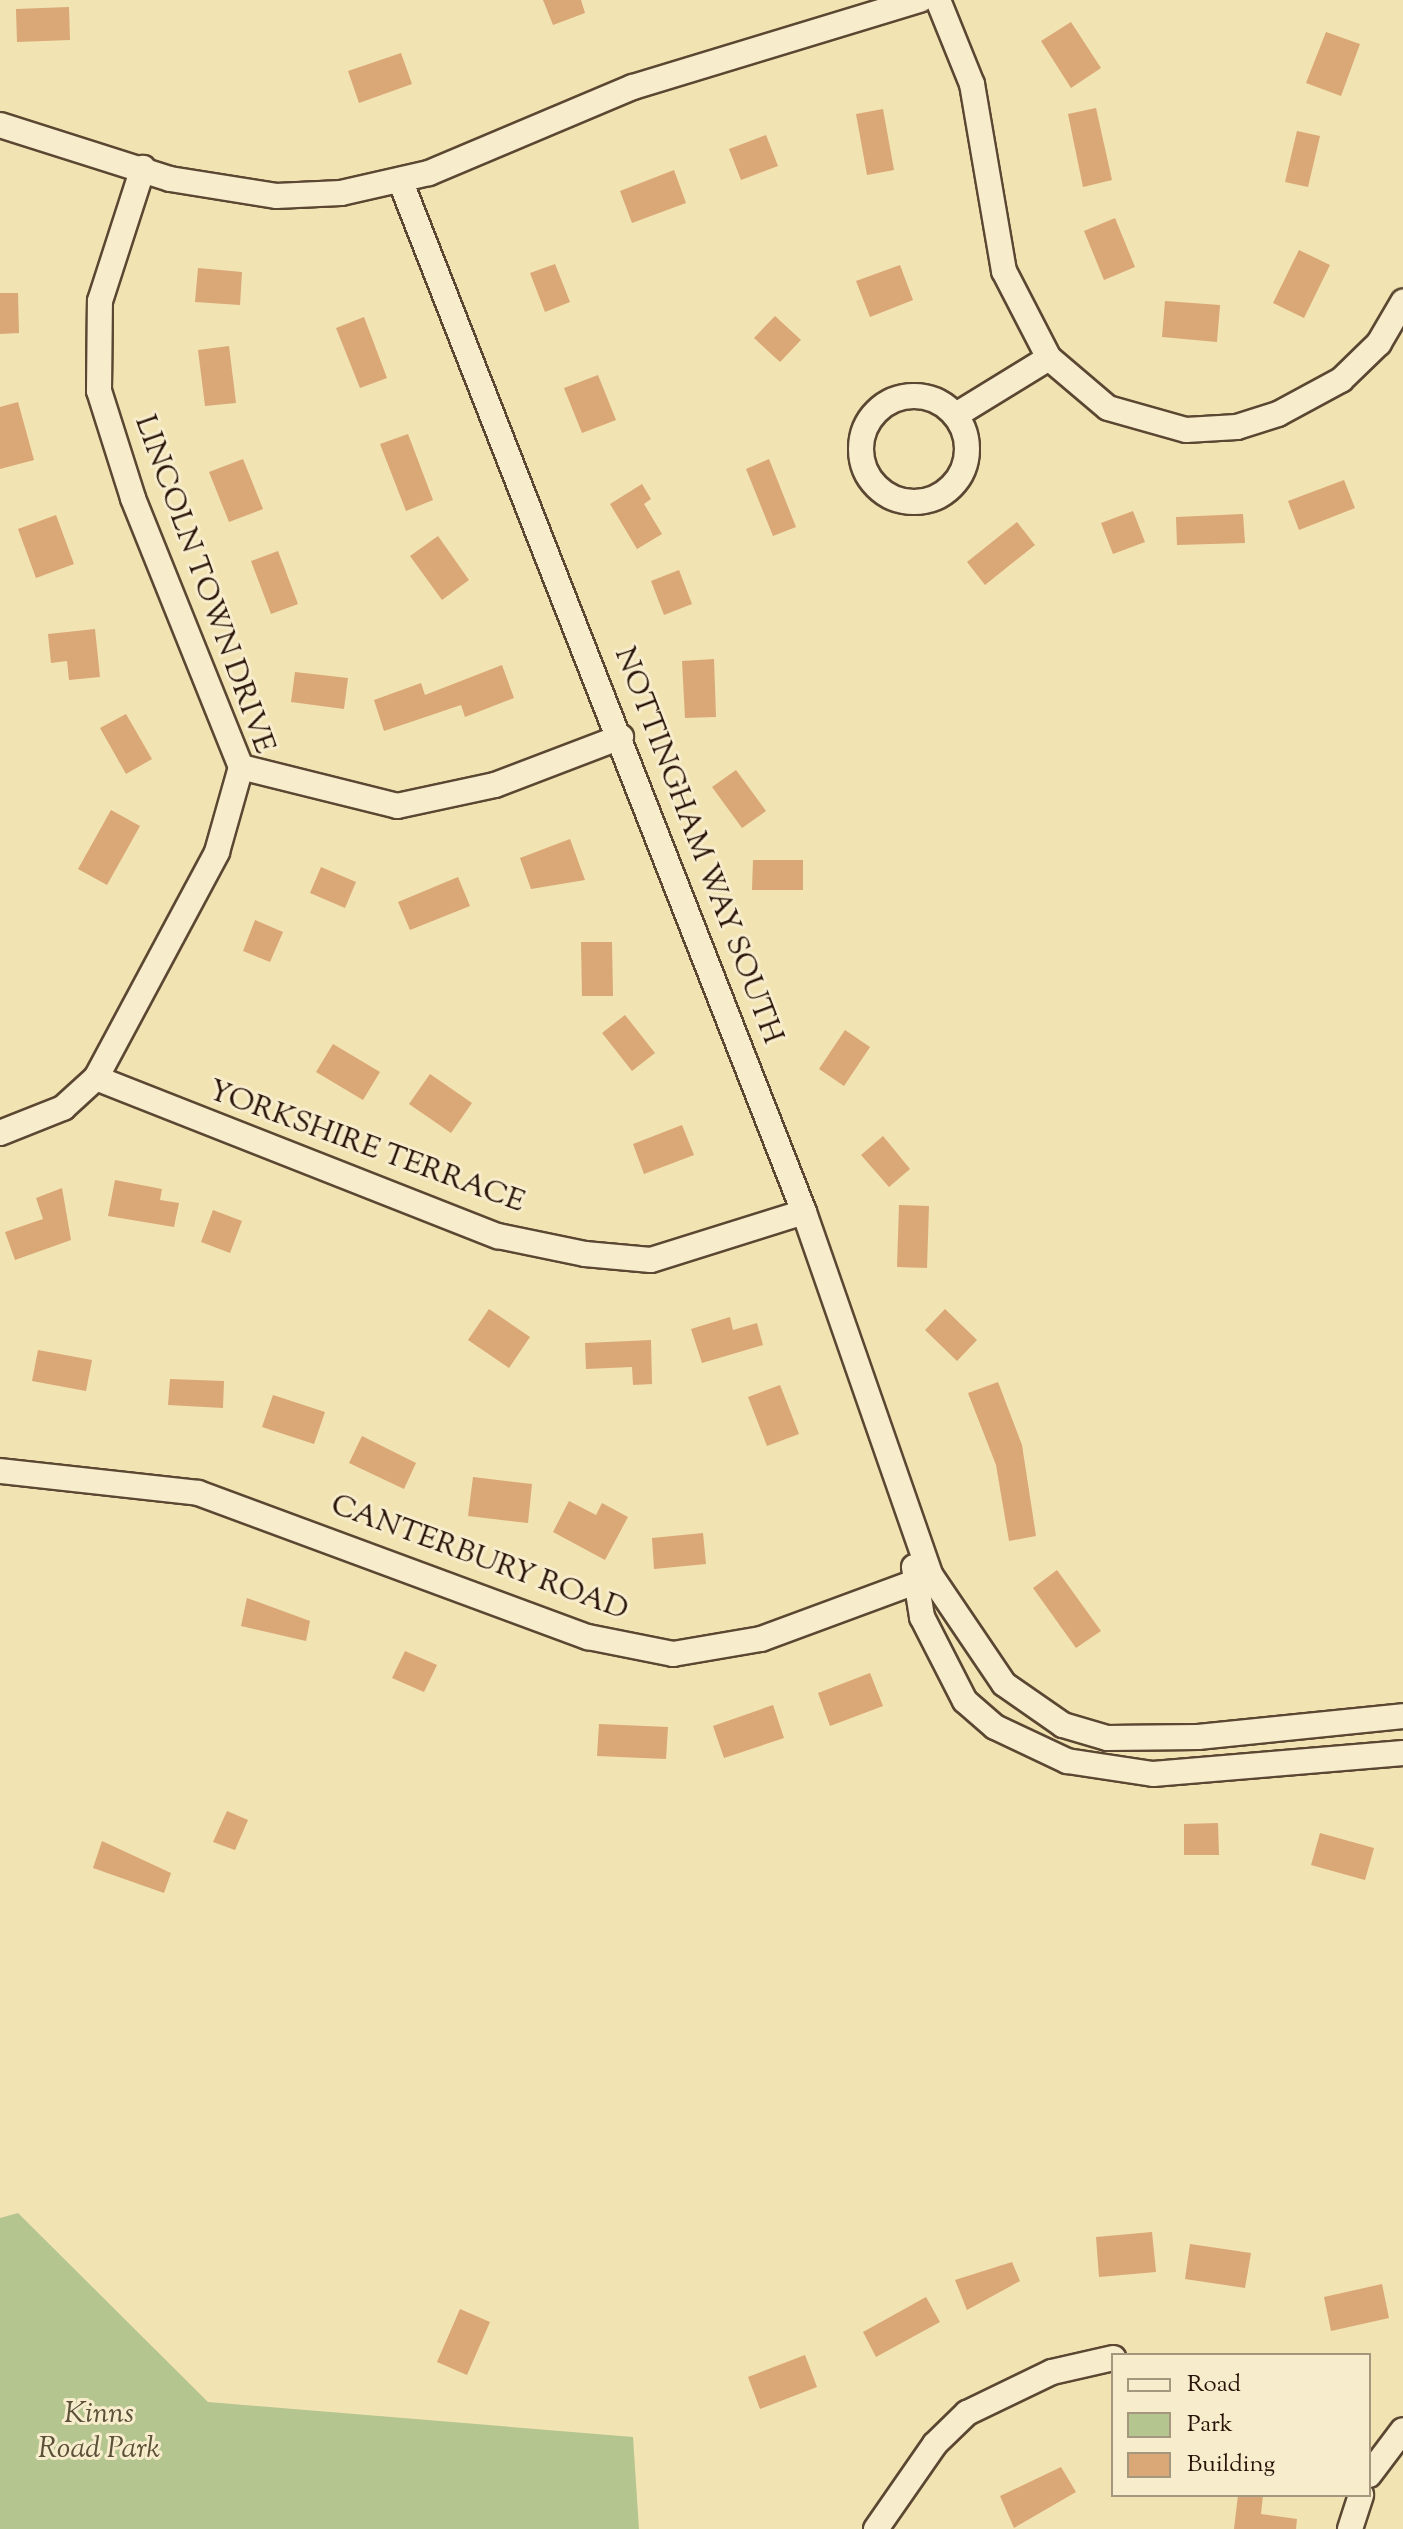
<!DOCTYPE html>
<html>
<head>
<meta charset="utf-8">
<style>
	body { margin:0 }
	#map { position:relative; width:1403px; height:2529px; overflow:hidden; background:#f2e3b2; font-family:"Sorts Mill Goudy",serif }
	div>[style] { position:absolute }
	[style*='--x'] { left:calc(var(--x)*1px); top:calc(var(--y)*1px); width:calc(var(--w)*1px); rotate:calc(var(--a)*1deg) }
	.green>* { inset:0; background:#b5c590 }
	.building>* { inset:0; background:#daa777 }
	.roads { filter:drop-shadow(2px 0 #5b4732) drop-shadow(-2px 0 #5b4732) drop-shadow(0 2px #5b4732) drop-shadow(0 -2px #5b4732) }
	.minor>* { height:24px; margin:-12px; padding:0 12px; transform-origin:12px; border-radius:12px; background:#f7edcd }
	.minor>.ring { margin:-12px; padding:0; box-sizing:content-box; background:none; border:24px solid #f7edcd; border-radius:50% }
	span { translate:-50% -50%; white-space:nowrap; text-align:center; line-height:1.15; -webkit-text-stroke:6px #f7edcd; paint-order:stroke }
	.street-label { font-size:30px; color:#291308 }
	.park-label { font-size:30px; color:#5a5138; font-style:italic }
	.legend { position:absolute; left:1111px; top:2353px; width:260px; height:144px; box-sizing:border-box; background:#f7edcd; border:2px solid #a5967e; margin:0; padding:10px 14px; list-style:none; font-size:24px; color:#291308 }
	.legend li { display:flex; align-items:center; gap:16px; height:40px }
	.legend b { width:40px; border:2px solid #a5967e }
</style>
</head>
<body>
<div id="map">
	<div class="green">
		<div style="clip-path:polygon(18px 2213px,208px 2402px,633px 2437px,639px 2529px,0 2529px,0 2218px)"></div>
	</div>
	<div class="building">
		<div style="clip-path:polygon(543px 0,581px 0,585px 13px,553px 25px)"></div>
		<div style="clip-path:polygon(69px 7px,70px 40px,17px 42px,16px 9px)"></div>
		<div style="clip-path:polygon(1071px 22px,1101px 68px,1071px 88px,1041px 41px)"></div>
		<div style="clip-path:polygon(1326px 32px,1360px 44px,1341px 96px,1306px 83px)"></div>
		<div style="clip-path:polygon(401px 53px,412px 84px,359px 103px,348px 71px)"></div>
		<div style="clip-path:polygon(1096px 108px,1112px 180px,1083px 187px,1068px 114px)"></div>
		<div style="clip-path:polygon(883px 109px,894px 170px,867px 175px,856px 114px)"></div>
		<div style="clip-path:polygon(1297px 131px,1320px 136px,1308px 187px,1285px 182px)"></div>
		<div style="clip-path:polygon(766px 135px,778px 166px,741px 180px,729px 149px)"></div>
		<div style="clip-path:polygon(674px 170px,686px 203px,632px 223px,620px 191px)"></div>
		<div style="clip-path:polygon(1115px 218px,1135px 267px,1104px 280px,1084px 231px)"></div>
		<div style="clip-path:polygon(1299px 250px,1330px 265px,1304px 318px,1273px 303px)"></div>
		<div style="clip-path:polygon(555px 264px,570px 302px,545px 312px,530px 273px)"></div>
		<div style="clip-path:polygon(900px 265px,913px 300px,870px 317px,856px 281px)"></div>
		<div style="clip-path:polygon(198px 268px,242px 272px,240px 305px,195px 302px)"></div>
		<div style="clip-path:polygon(0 293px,18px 293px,19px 333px,0 334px)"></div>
		<div style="clip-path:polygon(1165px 301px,1220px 305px,1217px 342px,1162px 337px)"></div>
		<div style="clip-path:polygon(775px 316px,801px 340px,780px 362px,754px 338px)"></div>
		<div style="clip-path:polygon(364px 317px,387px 378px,360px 388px,336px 328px)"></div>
		<div style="clip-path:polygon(229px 346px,236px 403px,205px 406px,198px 350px)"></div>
		<div style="clip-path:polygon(598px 375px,616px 420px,582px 433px,564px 388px)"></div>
		<div style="clip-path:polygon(18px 402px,34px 460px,0 469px,0 407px)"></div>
		<div style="clip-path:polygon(408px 434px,433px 500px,406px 511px,380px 444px)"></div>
		<div style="clip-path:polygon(243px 459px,263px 509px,229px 522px,209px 472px)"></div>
		<div style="clip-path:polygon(769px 459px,796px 527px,773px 536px,746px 469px)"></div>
		<div style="clip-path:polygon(1344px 480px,1355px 508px,1299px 530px,1288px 501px)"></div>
		<div style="clip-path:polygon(642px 484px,651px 499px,644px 504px,662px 534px,637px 549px,610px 504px)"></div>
		<div style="clip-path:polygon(1133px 511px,1145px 542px,1113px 554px,1101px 523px)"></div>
		<div style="clip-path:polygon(1243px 514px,1245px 543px,1177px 545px,1176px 517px)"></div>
		<div style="clip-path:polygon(56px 515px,74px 564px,36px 578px,18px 529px)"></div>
		<div style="clip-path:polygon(1017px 522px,1035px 545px,985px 585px,967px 562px)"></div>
		<div style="clip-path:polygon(438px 536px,469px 580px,442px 600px,410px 556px)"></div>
		<div style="clip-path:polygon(278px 551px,298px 604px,271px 614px,251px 561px)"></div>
		<div style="clip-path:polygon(679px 570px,692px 604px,664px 615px,651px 581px)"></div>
		<div style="clip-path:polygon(95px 629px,100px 677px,69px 680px,67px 661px,51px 663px,48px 634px)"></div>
		<div style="clip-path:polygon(714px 659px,716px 717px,685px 718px,682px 661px)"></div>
		<div style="clip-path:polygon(502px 665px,514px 698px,465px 717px,461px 705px,384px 731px,374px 700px,421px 683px,425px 695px)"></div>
		<div style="clip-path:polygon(295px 672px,348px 678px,344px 709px,291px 702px)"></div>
		<div style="clip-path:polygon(126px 714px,152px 759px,126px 774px,100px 728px)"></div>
		<div style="clip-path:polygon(736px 770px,766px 811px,742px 828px,712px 787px)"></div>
		<div style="clip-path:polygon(111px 810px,140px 826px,107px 885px,78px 869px)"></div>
		<div style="clip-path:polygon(570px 839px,585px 880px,531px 889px,520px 858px)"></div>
		<div style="clip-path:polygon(753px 860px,803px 860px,803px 890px,752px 890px)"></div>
		<div style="clip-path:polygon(321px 867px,356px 882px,345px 908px,310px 893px)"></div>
		<div style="clip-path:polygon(458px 877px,470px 906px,410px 930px,398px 902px)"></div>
		<div style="clip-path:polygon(255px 920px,283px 932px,270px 962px,243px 951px)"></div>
		<div style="clip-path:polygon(581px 942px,612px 942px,613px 996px,582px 996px)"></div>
		<div style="clip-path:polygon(625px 1015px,655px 1053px,632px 1071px,602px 1033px)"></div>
		<div style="clip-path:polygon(845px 1030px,870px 1047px,844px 1086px,819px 1069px)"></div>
		<div style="clip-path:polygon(333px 1044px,380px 1072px,363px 1100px,316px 1072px)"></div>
		<div style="clip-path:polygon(430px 1074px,472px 1103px,451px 1133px,409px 1104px)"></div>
		<div style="clip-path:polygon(682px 1125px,694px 1155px,644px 1174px,633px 1144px)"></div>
		<div style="clip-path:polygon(883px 1136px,910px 1169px,889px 1187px,861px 1155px)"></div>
		<div style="clip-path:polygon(115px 1180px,162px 1189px,160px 1200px,179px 1203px,174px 1227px,108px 1216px)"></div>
		<div style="clip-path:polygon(62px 1188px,71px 1240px,15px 1260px,5px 1232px,43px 1219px,36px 1198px)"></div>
		<div style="clip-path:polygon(899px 1205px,929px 1206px,927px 1268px,897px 1267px)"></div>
		<div style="clip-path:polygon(213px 1210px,242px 1221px,230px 1253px,201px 1242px)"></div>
		<div style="clip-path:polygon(489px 1309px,530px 1337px,509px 1368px,468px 1340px)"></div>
		<div style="clip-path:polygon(945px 1309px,977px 1340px,957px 1361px,925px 1330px)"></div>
		<div style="clip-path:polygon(730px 1317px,733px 1330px,757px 1323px,763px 1345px,702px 1363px,691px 1329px)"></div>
		<div style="clip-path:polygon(651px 1340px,652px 1384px,633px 1385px,632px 1367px,586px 1369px,585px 1343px)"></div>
		<div style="clip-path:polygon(38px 1350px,92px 1360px,86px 1391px,32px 1381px)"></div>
		<div style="clip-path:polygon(170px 1379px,224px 1381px,223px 1408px,168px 1405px)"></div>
		<div style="clip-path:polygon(998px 1382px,1022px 1445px,1036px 1536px,1009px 1541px,996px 1465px,968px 1393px)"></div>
		<div style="clip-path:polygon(780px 1385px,799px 1434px,767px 1446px,748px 1397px)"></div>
		<div style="clip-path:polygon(273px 1395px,325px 1412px,314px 1444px,262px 1427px)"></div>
		<div style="clip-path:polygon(362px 1436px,416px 1463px,404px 1489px,349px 1463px)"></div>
		<div style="clip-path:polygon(473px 1477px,532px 1484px,528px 1523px,468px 1516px)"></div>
		<div style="clip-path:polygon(569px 1501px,596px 1515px,602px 1503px,628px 1517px,605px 1560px,553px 1532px)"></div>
		<div style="clip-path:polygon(703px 1533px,706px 1564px,654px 1569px,652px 1538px)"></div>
		<div style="clip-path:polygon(1057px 1570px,1101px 1631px,1076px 1648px,1033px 1588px)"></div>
		<div style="clip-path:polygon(247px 1598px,310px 1621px,306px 1641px,241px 1626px)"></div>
		<div style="clip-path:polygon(405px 1651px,437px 1665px,424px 1692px,392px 1678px)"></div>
		<div style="clip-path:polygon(870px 1673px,883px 1706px,830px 1726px,818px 1693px)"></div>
		<div style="clip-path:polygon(773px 1705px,784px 1738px,724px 1758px,713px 1726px)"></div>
		<div style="clip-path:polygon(599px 1724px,668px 1727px,666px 1759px,597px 1756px)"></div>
		<div style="clip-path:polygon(227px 1811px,248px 1820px,235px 1850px,213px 1842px)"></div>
		<div style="clip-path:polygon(1218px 1823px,1219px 1855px,1184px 1855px,1184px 1824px)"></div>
		<div style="clip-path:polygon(1320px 1833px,1374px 1848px,1365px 1880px,1311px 1865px)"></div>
		<div style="clip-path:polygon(102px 1841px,171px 1873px,164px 1893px,93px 1868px)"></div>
		<div style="clip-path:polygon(1152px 2232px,1156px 2272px,1099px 2277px,1096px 2237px)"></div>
		<div style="clip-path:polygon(1190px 2244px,1251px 2253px,1245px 2288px,1185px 2279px)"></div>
		<div style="clip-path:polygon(1012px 2262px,1020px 2281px,967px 2310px,955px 2280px)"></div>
		<div style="clip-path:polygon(1382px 2284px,1389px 2318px,1331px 2331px,1324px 2297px)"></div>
		<div style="clip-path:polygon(926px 2297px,940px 2322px,876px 2357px,863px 2332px)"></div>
		<div style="clip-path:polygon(460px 2309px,490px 2322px,467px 2375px,437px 2362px)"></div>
		<div style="clip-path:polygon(805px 2355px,817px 2387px,760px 2409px,748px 2377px)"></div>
		<div style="clip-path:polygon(1061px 2467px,1076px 2492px,1014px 2528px,1000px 2496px)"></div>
		<div style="clip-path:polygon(1238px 2495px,1263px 2495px,1261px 2514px,1297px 2519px,1296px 2529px,1234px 2529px)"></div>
	</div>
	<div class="roads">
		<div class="minor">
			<div style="--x:938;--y:0;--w:91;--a:68"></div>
			<div style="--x:972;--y:84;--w:190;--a:80.3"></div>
			<div style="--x:1004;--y:271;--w:98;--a:62.7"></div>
			<div style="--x:1049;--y:358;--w:77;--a:40.3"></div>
			<div style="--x:1108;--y:408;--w:81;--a:15.8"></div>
			<div style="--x:1186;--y:430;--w:51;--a:-3.4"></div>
			<div style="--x:1237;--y:427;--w:43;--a:-17.6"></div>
			<div style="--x:1278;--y:414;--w:72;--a:-28.4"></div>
			<div style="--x:1341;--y:380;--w:53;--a:-44.2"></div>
			<div style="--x:1379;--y:343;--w:48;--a:-59.7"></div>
			<div style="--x:0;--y:125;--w:178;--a:17.6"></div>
			<div style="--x:170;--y:179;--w:107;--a:9.1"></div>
			<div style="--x:276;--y:196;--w:65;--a:-2.6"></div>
			<div style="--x:341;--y:193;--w:90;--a:-12.8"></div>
			<div style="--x:429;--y:173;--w:221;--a:-22.9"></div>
			<div style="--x:633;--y:87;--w:300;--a:-16.9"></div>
			<div style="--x:400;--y:180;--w:1108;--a:68.62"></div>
			<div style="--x:804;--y:1212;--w:386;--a:70.8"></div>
			<div style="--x:931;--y:1576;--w:130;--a:55.9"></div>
			<div style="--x:1004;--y:1684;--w:72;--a:34.8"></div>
			<div style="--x:1063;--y:1725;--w:46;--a:16.5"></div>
			<div style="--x:1107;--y:1738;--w:91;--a:-0.6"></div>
			<div style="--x:1198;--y:1737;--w:206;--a:-5.8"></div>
			<div class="ring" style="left:861px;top:396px;width:82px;height:82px"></div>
			<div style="--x:956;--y:415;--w:109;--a:-31.5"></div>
			<div style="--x:241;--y:767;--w:161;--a:14"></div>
			<div style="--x:397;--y:806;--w:100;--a:-12.1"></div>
			<div style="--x:495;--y:785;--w:135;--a:-20.9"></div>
			<div style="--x:96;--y:1078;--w:432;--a:21.5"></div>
			<div style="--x:498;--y:1236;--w:89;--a:11.7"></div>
			<div style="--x:585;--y:1254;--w:66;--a:5.2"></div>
			<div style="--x:651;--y:1260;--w:160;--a:-17.4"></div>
			<div style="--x:0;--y:1133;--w:68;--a:-21.6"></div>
			<div style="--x:63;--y:1108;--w:45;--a:-42.3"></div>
			<div style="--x:96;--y:1078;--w:256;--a:-61.8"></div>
			<div style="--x:217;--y:852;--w:88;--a:-74.2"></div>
			<div style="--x:241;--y:767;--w:290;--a:-111.9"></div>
			<div style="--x:133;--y:498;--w:112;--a:-107.6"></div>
			<div style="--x:99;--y:391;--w:90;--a:-89.4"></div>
			<div style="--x:100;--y:301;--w:140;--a:-72.1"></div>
			<div style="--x:0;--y:1471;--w:199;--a:6.3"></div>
			<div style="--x:198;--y:1493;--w:416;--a:20.3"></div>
			<div style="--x:588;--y:1637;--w:87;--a:11.3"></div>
			<div style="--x:673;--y:1654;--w:89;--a:-9.7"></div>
			<div style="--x:761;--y:1639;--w:181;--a:-20.3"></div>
			<div style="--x:914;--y:1567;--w:51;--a:80.9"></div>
			<div style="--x:922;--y:1617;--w:94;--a:62.9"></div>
			<div style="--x:965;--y:1701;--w:40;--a:41"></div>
			<div style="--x:995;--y:1727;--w:80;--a:25.3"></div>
			<div style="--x:1067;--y:1761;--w:87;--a:8.6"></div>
			<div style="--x:1153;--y:1774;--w:251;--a:-4.8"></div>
			<div style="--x:1369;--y:2475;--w:56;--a:-52.9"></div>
			<div style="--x:876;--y:2529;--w:103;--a:-55.2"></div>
			<div style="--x:935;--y:2444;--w:45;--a:-44.1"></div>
			<div style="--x:967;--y:2413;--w:94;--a:-25.8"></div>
			<div style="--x:1052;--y:2372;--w:63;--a:-12.9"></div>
			<div style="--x:1350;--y:2529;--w:36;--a:-72"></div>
		</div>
	</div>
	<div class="street-label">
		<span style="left:203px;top:585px;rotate:70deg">LINCOLN TOWN DRIVE</span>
		<span style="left:697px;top:846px;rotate:69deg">NOTTINGHAM WAY SOUTH</span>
		<span style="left:366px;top:1148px;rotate:20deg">YORKSHIRE TERRACE</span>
		<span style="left:479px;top:1559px;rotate:20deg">CANTERBURY ROAD</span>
	</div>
	<div class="park-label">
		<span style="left:99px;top:2432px">Kinns<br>Road Park</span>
	</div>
	<ul class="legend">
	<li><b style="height:10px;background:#f7edcd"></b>Road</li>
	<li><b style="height:22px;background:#b5c590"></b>Park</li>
	<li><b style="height:22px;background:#daa777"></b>Building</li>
	</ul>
</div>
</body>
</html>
